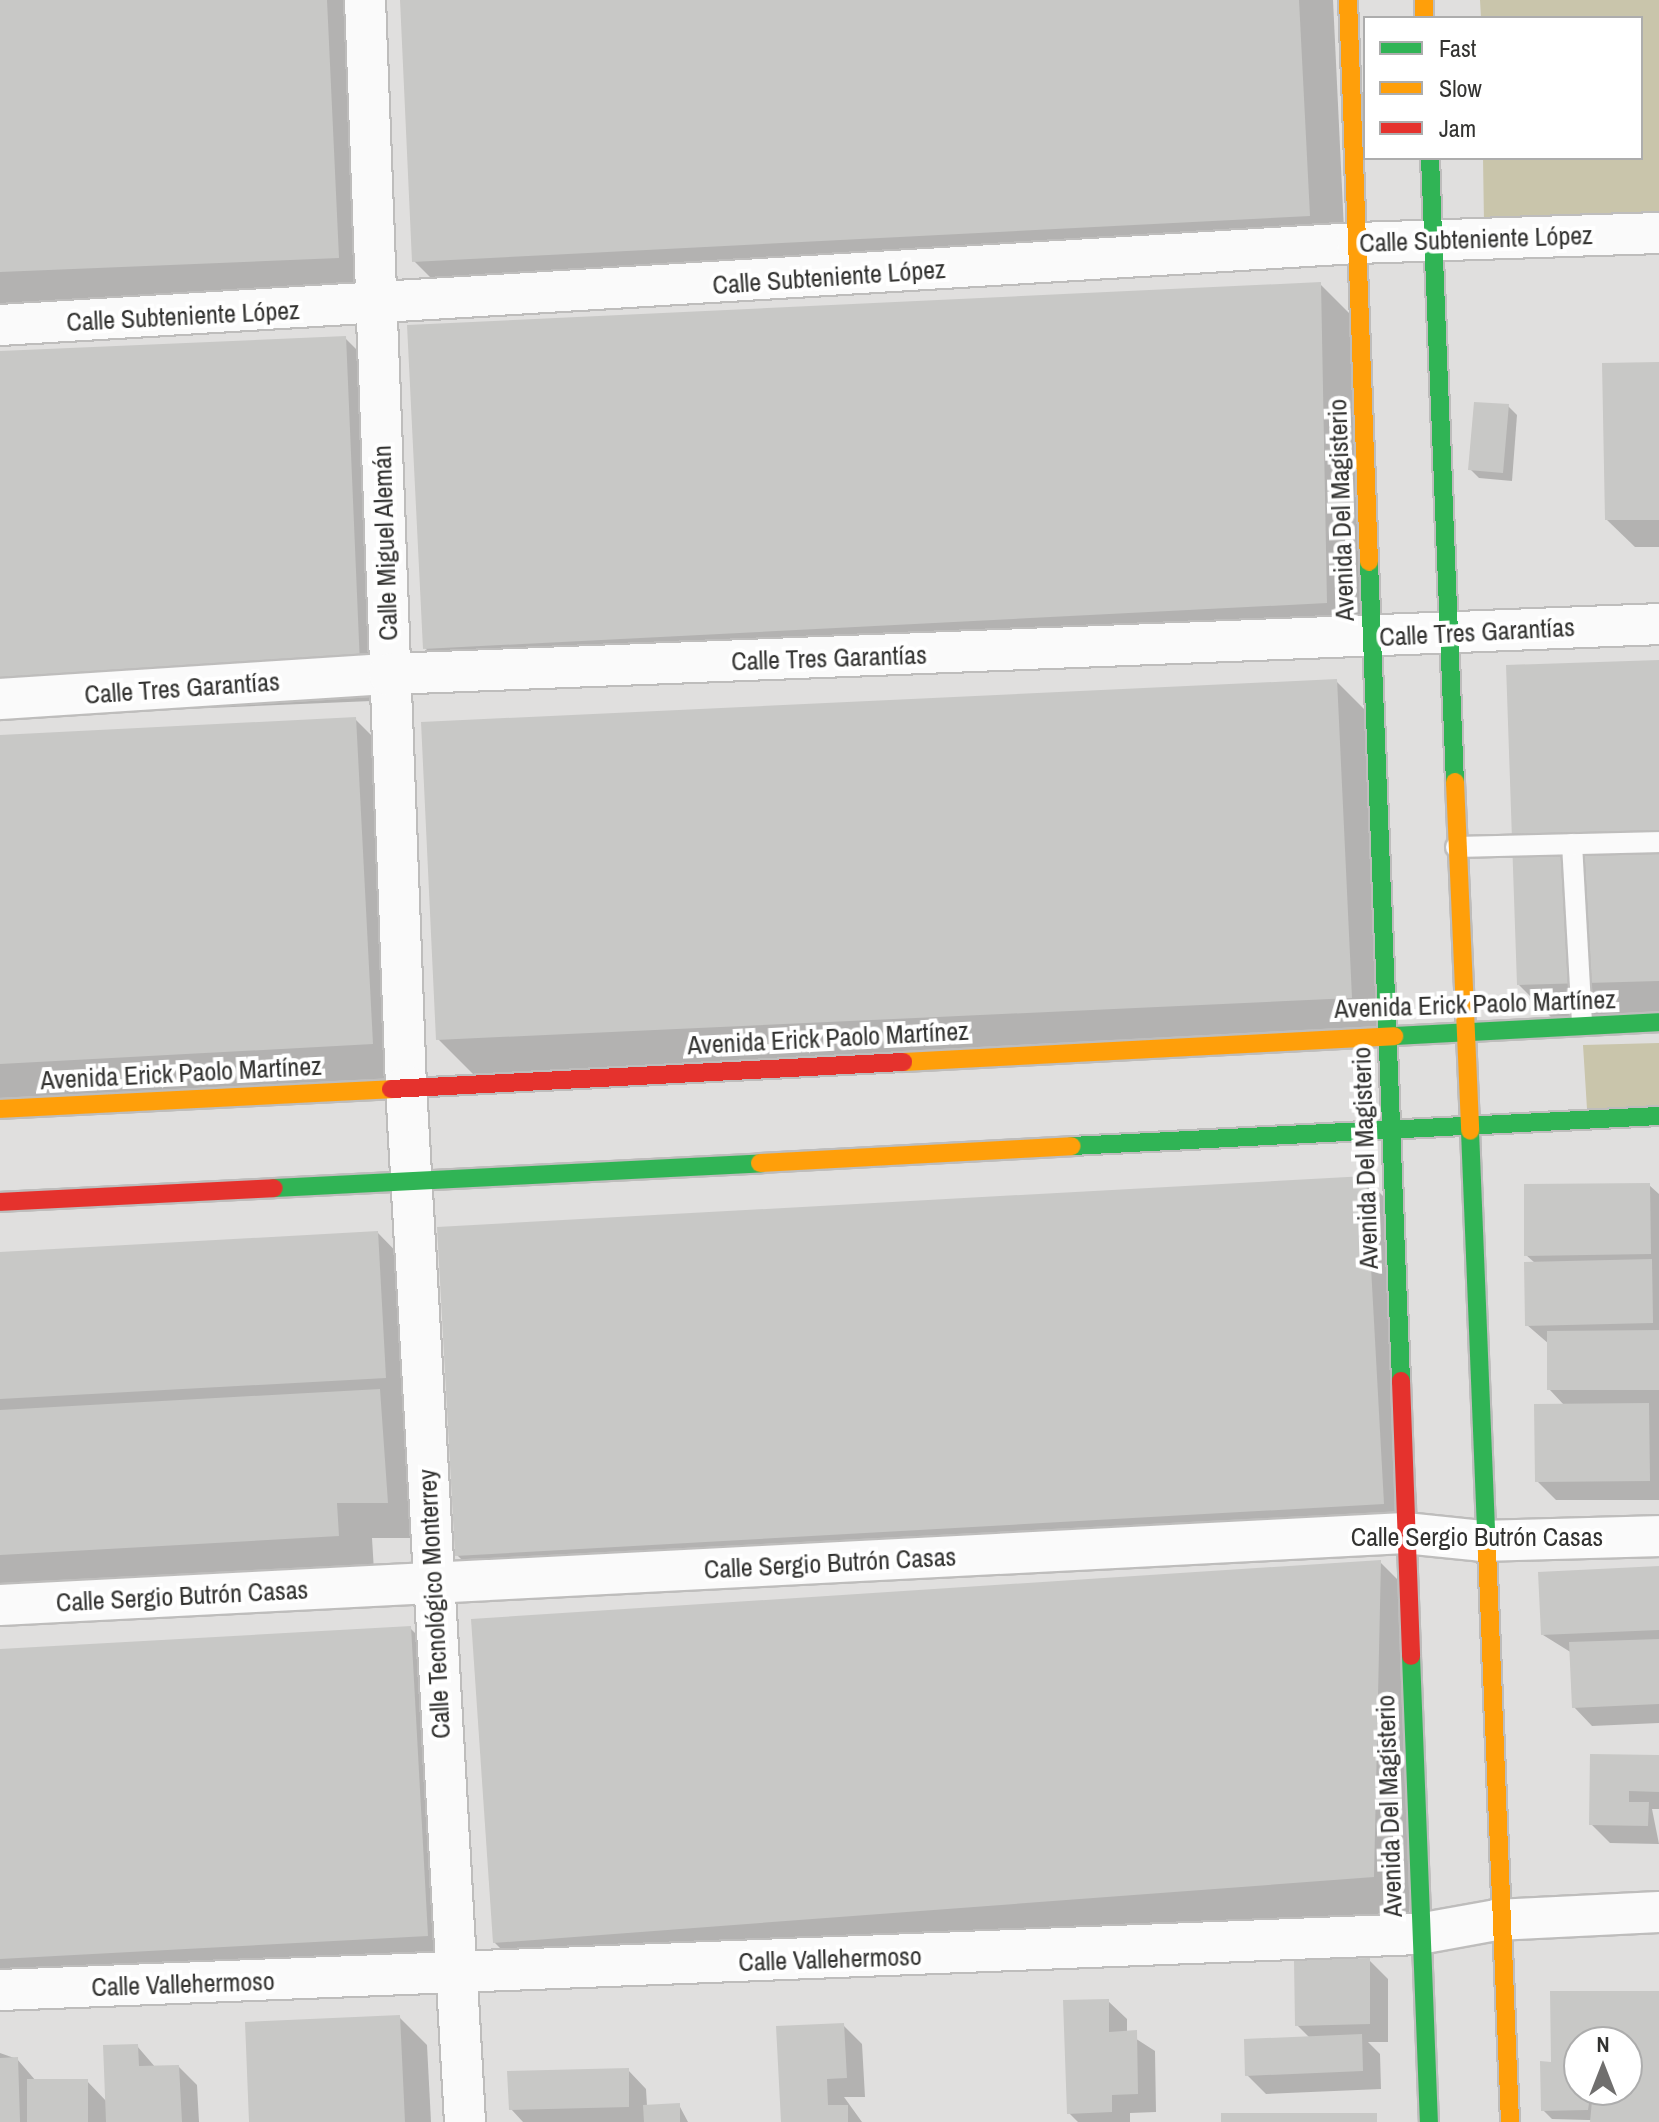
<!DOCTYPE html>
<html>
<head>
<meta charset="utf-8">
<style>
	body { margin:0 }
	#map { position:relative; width:1659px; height:2122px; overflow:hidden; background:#e0dfde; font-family:"Archivo Narrow",sans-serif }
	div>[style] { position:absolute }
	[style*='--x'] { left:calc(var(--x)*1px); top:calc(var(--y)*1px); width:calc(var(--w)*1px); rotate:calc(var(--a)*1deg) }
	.green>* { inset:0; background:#c9c5ab }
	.shadow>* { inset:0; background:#0003 }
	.building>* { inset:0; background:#c8c8c6 }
	.roads { filter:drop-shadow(2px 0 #bebdbc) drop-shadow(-2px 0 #bebdbc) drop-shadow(0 2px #bebdbc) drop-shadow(0 -2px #bebdbc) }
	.lane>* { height:20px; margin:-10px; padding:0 10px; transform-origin:10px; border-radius:10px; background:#fafafa }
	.street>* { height:40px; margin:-20px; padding:0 20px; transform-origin:20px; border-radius:20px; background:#fafafa }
	.fast>* { height:18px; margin:-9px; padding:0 9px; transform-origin:9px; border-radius:9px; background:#30b455 }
	.slow>* { height:18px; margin:-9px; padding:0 9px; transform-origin:9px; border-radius:9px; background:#ff9f0a }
	.jam>* { height:18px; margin:-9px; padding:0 9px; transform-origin:9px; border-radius:9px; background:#e5322d }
	span { translate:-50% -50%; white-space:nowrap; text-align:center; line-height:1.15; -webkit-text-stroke:8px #fff; paint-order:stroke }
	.street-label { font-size:26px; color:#333331 }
	.legend { position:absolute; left:1363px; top:16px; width:280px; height:144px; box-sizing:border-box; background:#fff; border:2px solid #adadad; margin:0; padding:10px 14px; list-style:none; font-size:24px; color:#333331 }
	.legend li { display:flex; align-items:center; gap:16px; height:40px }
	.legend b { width:40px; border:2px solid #adadad }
	.north { position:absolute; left:1563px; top:2026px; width:80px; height:80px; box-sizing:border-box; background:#fff; border:2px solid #adadad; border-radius:50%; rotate:0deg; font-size:22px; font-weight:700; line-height:32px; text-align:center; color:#333331 }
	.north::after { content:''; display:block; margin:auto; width:28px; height:36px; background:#706f6e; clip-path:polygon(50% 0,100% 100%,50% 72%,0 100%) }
</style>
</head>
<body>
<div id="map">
	<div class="green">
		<div style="clip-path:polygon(1480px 0,1659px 0,1659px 216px,1484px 223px,1483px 158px,1641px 158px,1641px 18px,1481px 18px)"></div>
		<div style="clip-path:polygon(1659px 1043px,1659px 1107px,1587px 1109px,1583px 1045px)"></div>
	</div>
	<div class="shadow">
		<div style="clip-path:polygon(0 0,361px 0,374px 293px,0 309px)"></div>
		<div style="clip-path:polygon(402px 0,1333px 0,1345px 251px,450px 297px,414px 261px)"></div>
		<div style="clip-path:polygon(1320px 284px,1356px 320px,1362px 639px,460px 684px,425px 648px)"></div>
		<div style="clip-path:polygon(345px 338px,381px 374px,395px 700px,0 717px,0 353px)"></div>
		<div style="clip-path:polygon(1659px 364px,1659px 547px,1635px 547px,1607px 520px)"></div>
		<div style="clip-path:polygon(1508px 406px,1517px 415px,1512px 481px,1479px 478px,1470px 469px)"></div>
		<div style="clip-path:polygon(1659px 662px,1659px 1017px,1554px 1020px,1519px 985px)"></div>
		<div style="clip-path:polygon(1336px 681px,1372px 717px,1387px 1033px,474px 1075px,438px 1039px)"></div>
		<div style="clip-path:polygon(355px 719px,391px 755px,408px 1079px,0 1101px,0 737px)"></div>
		<div style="clip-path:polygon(1365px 1178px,1401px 1214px,1419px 1539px,493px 1591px,457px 1555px)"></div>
		<div style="clip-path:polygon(1649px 1185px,1659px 1194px,1659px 1500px,1556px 1500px,1537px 1481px,1565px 1406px,1549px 1389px,1549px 1344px,1527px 1325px,1535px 1263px,1526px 1255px)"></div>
		<div style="clip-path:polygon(378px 1233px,413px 1269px,421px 1413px,403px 1414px,415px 1427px,423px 1538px,372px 1538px,374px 1571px,0 1592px,0 1254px)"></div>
		<div style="clip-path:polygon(1380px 1562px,1416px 1598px,1409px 1912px,530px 1978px,494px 1942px)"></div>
		<div style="clip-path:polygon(1659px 1568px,1659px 1723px,1592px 1726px,1574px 1707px,1572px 1653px,1543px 1635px)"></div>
		<div style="clip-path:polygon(410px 1628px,446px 1664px,463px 1971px,0 1996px,0 1651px)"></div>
		<div style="clip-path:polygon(1659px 1757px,1659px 1809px,1652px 1809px,1659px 1844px,1610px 1843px,1591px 1824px)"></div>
		<div style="clip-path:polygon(1369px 1960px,1388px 1979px,1388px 2042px,1368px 2042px,1380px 2054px,1381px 2089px,1266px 2094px,1247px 2075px,1310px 2038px,1297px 2025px)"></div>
		<div style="clip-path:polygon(evenodd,1552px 1993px,1659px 1993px,1659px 2122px,1552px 2119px,1543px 2110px,1553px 2063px,1552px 1993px,1579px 2042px,1627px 2042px,1627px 2090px,1579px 2090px,1579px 2042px)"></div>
		<div style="clip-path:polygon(1108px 2001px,1127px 2019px,1127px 2033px,1155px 2051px,1156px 2112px,1130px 2113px,1130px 2122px,1078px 2122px,1069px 2113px)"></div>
		<div style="clip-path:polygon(399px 2017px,427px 2045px,431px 2122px,251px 2122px)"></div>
		<div style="clip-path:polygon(843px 2025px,862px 2044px,865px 2097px,844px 2097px,862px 2122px,783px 2122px)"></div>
		<div style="clip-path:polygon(137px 2046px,156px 2068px,179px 2067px,197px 2085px,199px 2122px,0 2122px,0 2053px,17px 2059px,36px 2081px,87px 2081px,107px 2102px)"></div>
		<div style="clip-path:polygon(628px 2070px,646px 2089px,647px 2106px,679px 2105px,688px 2122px,523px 2122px,511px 2109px)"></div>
	</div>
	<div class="building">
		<div style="clip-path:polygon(0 0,327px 0,339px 258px,0 272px)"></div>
		<div style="clip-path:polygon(400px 0,1299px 0,1310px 216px,412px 262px)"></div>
		<div style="clip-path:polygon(1321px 282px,1327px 603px,423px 649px,407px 325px)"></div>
		<div style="clip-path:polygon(346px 336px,360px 665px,0 680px,0 351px)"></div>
		<div style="clip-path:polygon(1659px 362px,1659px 520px,1605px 520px,1602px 363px)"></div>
		<div style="clip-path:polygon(1474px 402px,1509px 404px,1503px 473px,1468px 470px)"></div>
		<div style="clip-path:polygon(1659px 660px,1659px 981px,1517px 985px,1506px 665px)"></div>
		<div style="clip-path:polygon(1337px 679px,1352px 998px,436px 1040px,421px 722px)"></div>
		<div style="clip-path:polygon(356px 717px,373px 1044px,0 1064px,0 735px)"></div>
		<div style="clip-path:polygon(1366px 1176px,1384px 1504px,455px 1556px,437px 1227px)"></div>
		<div style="clip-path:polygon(1650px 1183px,1651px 1254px,1524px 1256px,1524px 1184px)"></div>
		<div style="clip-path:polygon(378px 1231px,386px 1378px,0 1399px,0 1252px)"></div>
		<div style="clip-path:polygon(1652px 1259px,1653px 1323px,1525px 1326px,1524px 1262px)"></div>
		<div style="clip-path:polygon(1659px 1330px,1659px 1390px,1547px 1390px,1547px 1331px)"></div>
		<div style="clip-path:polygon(380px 1389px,388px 1503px,337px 1503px,339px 1536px,0 1555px,0 1410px)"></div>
		<div style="clip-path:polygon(1649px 1403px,1650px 1481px,1535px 1482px,1534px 1404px)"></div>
		<div style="clip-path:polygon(1381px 1560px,1374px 1877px,493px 1943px,471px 1619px)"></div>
		<div style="clip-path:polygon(1659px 1566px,1659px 1630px,1541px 1635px,1538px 1572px)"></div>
		<div style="clip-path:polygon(411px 1626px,428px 1936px,0 1959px,0 1649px)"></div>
		<div style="clip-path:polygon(1659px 1639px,1659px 1704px,1572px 1708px,1569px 1642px)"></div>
		<div style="clip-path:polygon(1590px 1754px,1659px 1755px,1659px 1792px,1629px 1791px,1629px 1802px,1649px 1802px,1648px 1826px,1589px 1825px)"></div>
		<div style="clip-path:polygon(1370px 1958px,1370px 2024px,1295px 2026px,1294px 1960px)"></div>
		<div style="clip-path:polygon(1550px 1991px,1659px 1991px,1659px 2122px,1590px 2122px,1593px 2090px,1627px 2090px,1627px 2042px,1579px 2042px,1579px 2090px,1591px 2090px,1588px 2110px,1541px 2111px,1540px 2061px,1551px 2062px)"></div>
		<div style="clip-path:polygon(1109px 1999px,1109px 2032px,1137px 2030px,1138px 2094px,1112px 2095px,1112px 2112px,1067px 2114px,1063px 2000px)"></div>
		<div style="clip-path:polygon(400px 2015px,405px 2122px,249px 2122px,245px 2022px)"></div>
		<div style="clip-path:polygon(844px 2023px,847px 2078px,827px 2079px,828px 2105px,848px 2105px,848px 2122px,781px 2122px,776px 2026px)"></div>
		<div style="clip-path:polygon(1362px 2034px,1363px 2071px,1245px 2076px,1244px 2039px)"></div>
		<div style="clip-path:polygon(138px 2044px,139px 2066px,179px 2065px,182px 2122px,106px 2122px,103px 2045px)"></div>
		<div style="clip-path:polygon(18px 2057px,20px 2122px,0 2122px,0 2058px)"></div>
		<div style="clip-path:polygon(629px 2068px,629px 2107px,509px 2110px,507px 2071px)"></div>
		<div style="clip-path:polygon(27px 2079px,88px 2079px,88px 2122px,27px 2122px)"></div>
		<div style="clip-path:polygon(680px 2103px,680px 2122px,644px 2122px,643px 2105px)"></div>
		<div style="clip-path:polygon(1221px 2113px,1377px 2113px,1377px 2122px,1221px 2122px)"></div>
	</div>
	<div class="roads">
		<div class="lane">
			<div style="--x:1572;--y:844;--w:181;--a:86.8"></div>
			<div style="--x:1456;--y:847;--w:203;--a:-1.4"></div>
		</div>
		<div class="street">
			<div style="--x:365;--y:0;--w:1087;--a:87.84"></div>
			<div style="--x:406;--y:1086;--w:1038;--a:86.74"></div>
			<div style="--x:0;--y:325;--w:1359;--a:-3.46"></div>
			<div style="--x:1357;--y:243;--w:302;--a:-1.9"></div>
			<div style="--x:0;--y:699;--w:390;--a:-3.7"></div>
			<div style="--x:389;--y:674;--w:1271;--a:-2.25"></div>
			<div style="--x:0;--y:1605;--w:1407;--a:-2.93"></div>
			<div style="--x:1405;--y:1533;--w:77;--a:5.9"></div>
			<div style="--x:1482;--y:1541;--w:177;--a:-1.6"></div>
			<div style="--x:0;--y:1990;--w:1420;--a:-2.26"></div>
			<div style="--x:1419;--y:1934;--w:78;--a:-10.3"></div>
			<div style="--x:1496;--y:1920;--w:163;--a:-2.8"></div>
		</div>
		<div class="fast">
			<div style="--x:1430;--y:158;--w:625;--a:87.71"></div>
			<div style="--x:1369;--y:562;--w:820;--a:87.76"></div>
			<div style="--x:1394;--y:1036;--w:265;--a:-3"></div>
			<div style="--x:1470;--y:1131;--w:418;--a:87.7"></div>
			<div style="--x:1072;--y:1146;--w:588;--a:-2.93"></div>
			<div style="--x:274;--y:1188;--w:487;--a:-2.9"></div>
			<div style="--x:1411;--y:1656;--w:466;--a:87.8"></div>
		</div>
		<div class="slow">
			<div style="--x:1348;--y:0;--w:562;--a:87.86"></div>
			<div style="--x:1424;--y:0;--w:18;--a:90"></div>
			<div style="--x:1455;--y:782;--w:349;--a:87.5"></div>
			<div style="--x:903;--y:1062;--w:492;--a:-3"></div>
			<div style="--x:0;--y:1109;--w:392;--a:-2.9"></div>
			<div style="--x:760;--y:1163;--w:312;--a:-3.1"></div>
			<div style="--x:1487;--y:1549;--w:573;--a:87.7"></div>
		</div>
		<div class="jam">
			<div style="--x:391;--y:1089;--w:513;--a:-3.02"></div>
			<div style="--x:0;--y:1202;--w:274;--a:-2.9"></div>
			<div style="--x:1401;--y:1381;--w:275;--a:87.9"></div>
		</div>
	</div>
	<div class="street-label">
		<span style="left:1476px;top:239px;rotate:-2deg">Calle Subteniente López</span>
		<span style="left:829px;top:277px;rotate:-4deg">Calle Subteniente López</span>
		<span style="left:183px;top:316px;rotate:-3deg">Calle Subteniente López</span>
		<span style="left:1341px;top:510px;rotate:-92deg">Avenida Del Magisterio</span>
		<span style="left:385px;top:543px;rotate:-92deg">Calle Miguel Alemán</span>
		<span style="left:1477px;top:632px;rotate:-3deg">Calle Tres Garantías</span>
		<span style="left:829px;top:658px;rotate:-2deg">Calle Tres Garantías</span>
		<span style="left:182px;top:688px;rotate:-4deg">Calle Tres Garantías</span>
		<span style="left:1475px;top:1004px;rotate:-2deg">Avenida Erick Paolo Martínez</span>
		<span style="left:828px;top:1038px;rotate:-3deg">Avenida Erick Paolo Martínez</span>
		<span style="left:181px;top:1073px;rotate:-3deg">Avenida Erick Paolo Martínez</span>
		<span style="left:1365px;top:1158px;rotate:-92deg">Avenida Del Magisterio</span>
		<span style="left:1477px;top:1537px">Calle Sergio Butrón Casas</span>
		<span style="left:830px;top:1563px;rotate:-3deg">Calle Sergio Butrón Casas</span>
		<span style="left:182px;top:1596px;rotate:-3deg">Calle Sergio Butrón Casas</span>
		<span style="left:434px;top:1604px;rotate:-93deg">Calle Tecnológico Monterrey</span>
		<span style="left:1389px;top:1806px;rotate:-92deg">Avenida Del Magisterio</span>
		<span style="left:830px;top:1959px;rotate:-2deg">Calle Vallehermoso</span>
		<span style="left:183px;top:1984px;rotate:-2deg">Calle Vallehermoso</span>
	</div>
	<ul class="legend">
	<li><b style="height:10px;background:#30b455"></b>Fast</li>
	<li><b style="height:10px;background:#ff9f0a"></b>Slow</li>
	<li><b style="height:10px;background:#e5322d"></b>Jam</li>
	</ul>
	<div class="north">N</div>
</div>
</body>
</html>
